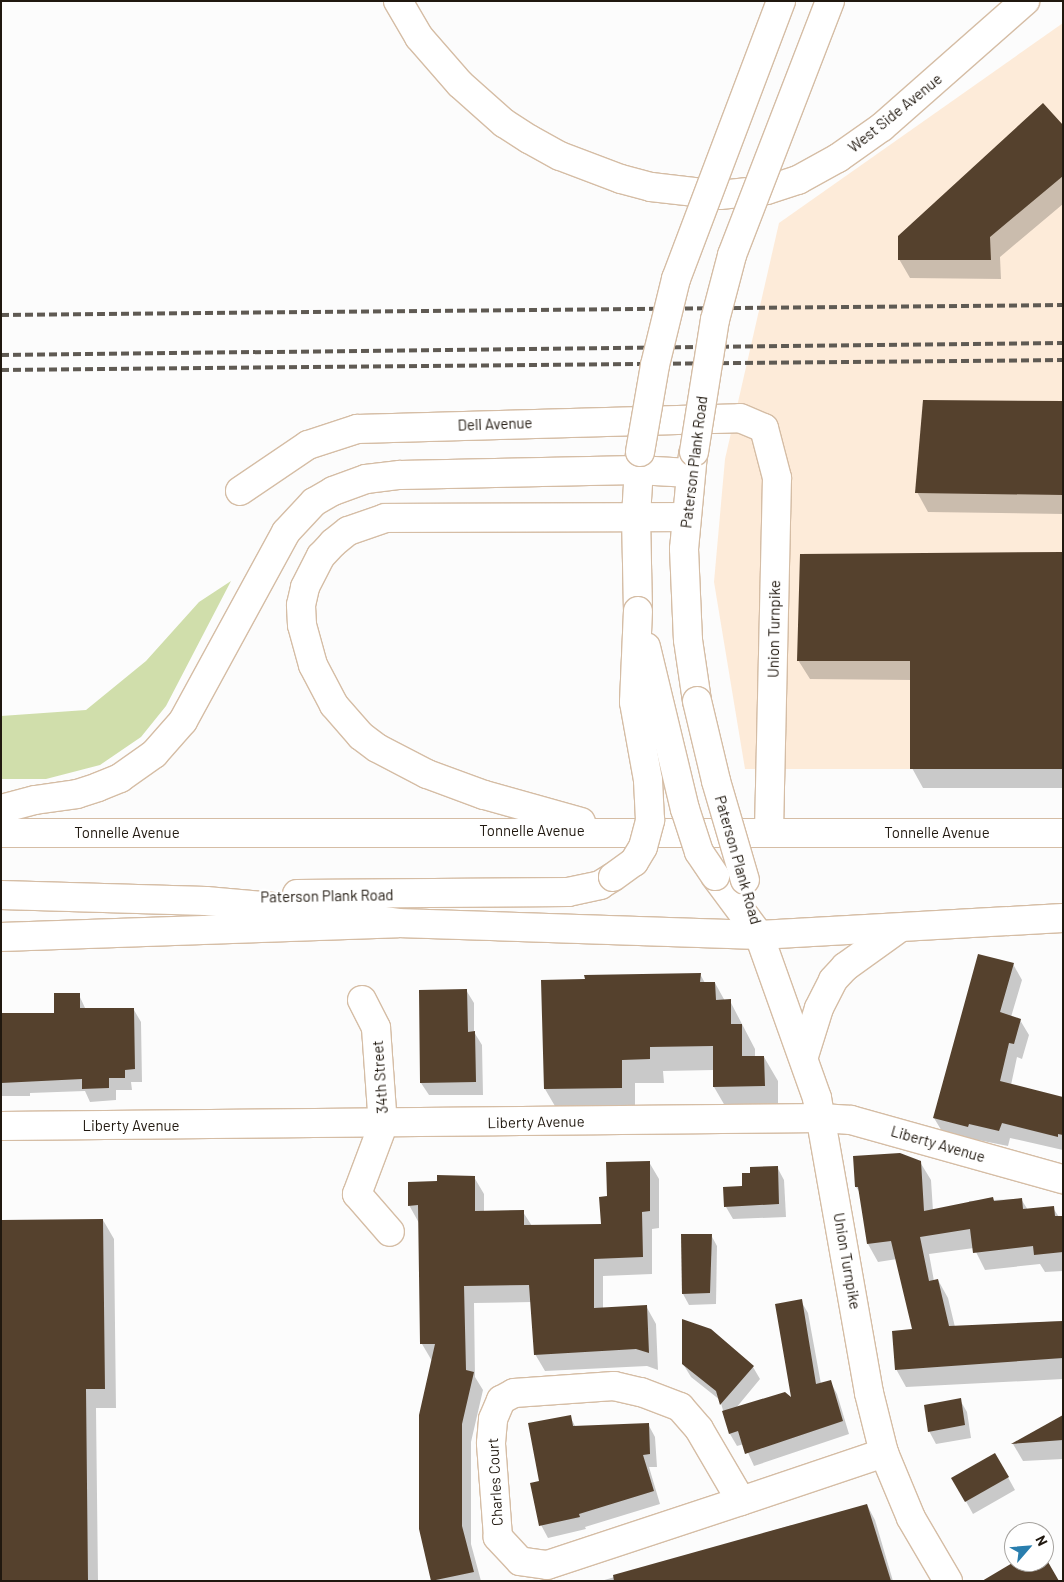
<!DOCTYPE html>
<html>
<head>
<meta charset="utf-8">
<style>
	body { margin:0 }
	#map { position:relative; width:1064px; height:1582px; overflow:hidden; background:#fcfcfc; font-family:Barlow,sans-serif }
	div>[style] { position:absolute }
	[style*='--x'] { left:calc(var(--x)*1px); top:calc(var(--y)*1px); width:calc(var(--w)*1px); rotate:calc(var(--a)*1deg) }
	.built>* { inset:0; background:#fdebd9 }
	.green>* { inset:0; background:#d0deab }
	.shadow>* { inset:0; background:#0003 }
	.building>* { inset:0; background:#55412d }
	.roads { filter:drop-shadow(1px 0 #d5bda5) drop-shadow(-1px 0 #d5bda5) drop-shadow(0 1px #d5bda5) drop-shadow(0 -1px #d5bda5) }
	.street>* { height:28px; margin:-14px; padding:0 14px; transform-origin:14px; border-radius:14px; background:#fff }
	.secondary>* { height:28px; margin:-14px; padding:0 14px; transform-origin:14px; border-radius:14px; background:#fff }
	.primary>* { height:28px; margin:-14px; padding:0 14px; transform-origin:14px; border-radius:14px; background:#fff }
	.highway>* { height:28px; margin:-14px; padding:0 14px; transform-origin:14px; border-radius:14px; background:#fff }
	.rail>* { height:4px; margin-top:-2px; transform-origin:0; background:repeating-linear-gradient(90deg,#5f5a53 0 8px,transparent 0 12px) }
	.bridges { filter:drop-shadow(1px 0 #d5bda5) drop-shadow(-1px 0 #d5bda5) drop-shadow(0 1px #d5bda5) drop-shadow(0 -1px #d5bda5) }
	.primary-bridge>* { height:28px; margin:-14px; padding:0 14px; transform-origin:14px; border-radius:14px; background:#fff }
	span { translate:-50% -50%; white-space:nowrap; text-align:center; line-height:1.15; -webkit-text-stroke:5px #fff; paint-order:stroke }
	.street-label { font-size:15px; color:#20180f }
	.frame { position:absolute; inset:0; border:2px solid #20180f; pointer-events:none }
	.north { position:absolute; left:1004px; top:1522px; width:50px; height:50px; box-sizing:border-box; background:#fff; border:1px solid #a6a39f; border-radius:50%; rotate:63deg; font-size:14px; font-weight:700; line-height:20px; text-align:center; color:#20180f }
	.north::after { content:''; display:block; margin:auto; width:18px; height:22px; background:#297eae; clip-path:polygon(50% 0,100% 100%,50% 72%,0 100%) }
</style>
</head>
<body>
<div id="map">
	<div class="built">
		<div style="clip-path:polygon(1063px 23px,1063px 769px,745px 769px,714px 582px,725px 459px,779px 223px)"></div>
	</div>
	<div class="green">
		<div style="clip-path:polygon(231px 581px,166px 706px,141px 737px,100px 765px,46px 779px,1px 779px,1px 716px,86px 710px,146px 661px,199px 602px)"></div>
	</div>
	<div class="shadow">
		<div style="clip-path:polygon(1063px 127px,1063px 204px,1000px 257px,1001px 279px,910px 278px,899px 259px)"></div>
		<div style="clip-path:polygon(1063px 403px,1063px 514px,928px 512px,917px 492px)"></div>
		<div style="clip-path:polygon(1063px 553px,1063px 788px,923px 788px,912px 768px,912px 680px,810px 679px,798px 660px)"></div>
		<div style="clip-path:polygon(1013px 964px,1022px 980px,1011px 1017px,1020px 1020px,1029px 1035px,1022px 1059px,1017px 1057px,1011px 1085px,1063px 1098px,1063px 1150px,1010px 1138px,1008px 1146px,943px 1133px,934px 1118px)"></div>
		<div style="clip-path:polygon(700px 974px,705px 983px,715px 983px,725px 1001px,730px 1001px,755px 1049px,755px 1057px,764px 1057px,778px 1081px,778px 1110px,728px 1111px,714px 1087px,714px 1070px,663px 1071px,664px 1083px,635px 1083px,635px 1112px,559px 1113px,545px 1089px)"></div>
		<div style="clip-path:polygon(466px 990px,474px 1003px,474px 1032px,482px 1045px,483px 1095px,429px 1095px,421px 1083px)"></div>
		<div style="clip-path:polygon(79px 995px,86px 1010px,134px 1010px,141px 1022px,142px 1082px,131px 1082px,132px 1090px,116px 1090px,116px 1100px,90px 1102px,85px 1091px,30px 1093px,30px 1096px,2px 1096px,1px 1100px,1px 1014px,55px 1014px)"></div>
		<div style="clip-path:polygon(649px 1162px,659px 1179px,659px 1228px,652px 1229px,652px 1274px,603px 1276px,603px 1309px,646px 1306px,656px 1324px,658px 1370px,647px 1366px,545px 1371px,535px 1354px,532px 1302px,474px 1303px,475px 1377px,483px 1390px,471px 1442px,471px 1544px,481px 1581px,432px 1581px,420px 1529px,432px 1361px,422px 1344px,419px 1223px,409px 1205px,439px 1182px,474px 1177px,484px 1194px,484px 1212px,523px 1212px,532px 1226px,602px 1225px,608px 1197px)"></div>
		<div style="clip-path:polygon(920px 1162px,931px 1180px,933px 1211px,969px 1205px,969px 1201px,1021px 1199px,1028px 1210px,1053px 1208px,1059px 1217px,1063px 1217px,1063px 1271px,1045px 1272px,1040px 1264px,985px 1270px,974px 1248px,929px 1254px,934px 1281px,938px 1280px,948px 1298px,955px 1327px,1063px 1321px,1063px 1379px,906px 1387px,896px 1369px,913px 1330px,897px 1259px,878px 1262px,868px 1244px,861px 1194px,856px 1187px)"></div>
		<div style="clip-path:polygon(777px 1167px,784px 1180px,786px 1217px,733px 1219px,726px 1207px,751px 1174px)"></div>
		<div style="clip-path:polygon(103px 1220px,114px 1239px,116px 1408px,96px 1408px,98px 1581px,1px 1581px)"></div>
		<div style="clip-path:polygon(683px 1235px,711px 1235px,717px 1246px,716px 1304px,689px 1305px,683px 1294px)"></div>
		<div style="clip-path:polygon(801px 1301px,808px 1313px,821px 1384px,830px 1381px,837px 1394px,849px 1434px,754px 1466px,744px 1444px,737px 1446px,730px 1434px,720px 1400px,691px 1377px,683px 1364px,753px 1367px,760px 1379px,736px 1408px,793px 1401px)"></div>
		<div style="clip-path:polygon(960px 1400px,967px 1412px,971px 1438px,936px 1444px,929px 1431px)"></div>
		<div style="clip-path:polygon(570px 1416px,576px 1428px,648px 1424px,655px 1437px,657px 1467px,649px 1467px,660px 1504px,585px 1527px,586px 1529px,548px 1538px,541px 1525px,540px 1482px)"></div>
		<div style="clip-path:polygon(1063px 1416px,1063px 1459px,1023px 1461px,1013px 1444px)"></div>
		<div style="clip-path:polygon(995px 1454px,1015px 1490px,973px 1514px,953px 1478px)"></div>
		<div style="clip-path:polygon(867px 1505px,875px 1520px,893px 1581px,841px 1581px)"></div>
		<div style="clip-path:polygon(792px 1525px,813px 1581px,601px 1581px)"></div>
	</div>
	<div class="building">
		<div style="clip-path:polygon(1043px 103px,1063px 125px,1063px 176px,990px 237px,991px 260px,898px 260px,898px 236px)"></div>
		<div style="clip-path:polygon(923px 400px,1063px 401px,1063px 495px,915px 493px)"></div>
		<div style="clip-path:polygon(1063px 552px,1063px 769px,910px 769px,910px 661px,797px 661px,800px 554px)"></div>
		<div style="clip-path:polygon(978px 954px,1014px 963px,1000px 1012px,1021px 1019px,1014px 1044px,1009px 1043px,1000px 1081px,1063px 1097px,1063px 1135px,1058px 1134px,1058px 1137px,1002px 1123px,999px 1131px,969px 1124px,968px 1127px,933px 1118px)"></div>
		<div style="clip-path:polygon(701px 973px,700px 982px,715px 982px,716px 1000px,731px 999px,731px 1024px,742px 1024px,742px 1056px,764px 1056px,765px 1086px,713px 1087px,713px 1046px,650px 1047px,650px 1059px,622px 1060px,622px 1088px,544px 1089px,541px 980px,585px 979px,584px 975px)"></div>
		<div style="clip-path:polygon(467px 989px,468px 1032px,475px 1031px,476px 1082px,420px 1083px,419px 990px)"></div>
		<div style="clip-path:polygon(54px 993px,80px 993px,80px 1008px,134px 1008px,135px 1069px,125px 1070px,125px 1078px,109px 1078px,109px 1088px,82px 1089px,82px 1079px,1px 1083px,1px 1013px,54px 1013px)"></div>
		<div style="clip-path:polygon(900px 1153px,921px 1161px,924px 1211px,993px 1197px,994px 1201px,1022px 1198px,1023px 1209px,1054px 1206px,1055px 1216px,1063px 1216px,1063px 1252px,1034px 1255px,1033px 1246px,973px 1253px,970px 1229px,920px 1237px,929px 1281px,938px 1279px,949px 1326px,1063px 1321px,1063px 1358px,895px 1370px,892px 1331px,912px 1329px,891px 1241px,867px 1244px,858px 1187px,855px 1187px,853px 1156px)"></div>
		<div style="clip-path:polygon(650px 1161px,650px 1211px,642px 1212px,643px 1257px,594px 1259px,594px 1308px,647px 1305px,649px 1353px,636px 1349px,534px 1355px,529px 1285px,464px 1286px,466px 1370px,474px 1372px,462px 1424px,462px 1526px,474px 1572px,431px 1581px,419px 1529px,419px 1415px,435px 1344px,420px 1344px,418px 1205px,408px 1206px,408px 1182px,437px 1181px,437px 1175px,475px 1176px,475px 1211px,524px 1210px,524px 1225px,601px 1224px,599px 1197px,607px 1196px,606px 1162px)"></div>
		<div style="clip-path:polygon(778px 1166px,779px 1204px,724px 1207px,723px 1187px,742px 1186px,742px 1173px,750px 1173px,750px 1167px)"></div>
		<div style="clip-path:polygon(103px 1219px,105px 1389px,86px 1389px,88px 1581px,1px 1581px,1px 1220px)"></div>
		<div style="clip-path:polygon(681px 1234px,712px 1234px,710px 1293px,682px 1294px)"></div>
		<div style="clip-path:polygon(802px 1299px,816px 1384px,831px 1380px,843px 1421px,745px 1454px,738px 1431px,729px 1434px,722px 1411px,785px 1392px,791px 1397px,775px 1304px)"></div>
		<div style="clip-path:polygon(682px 1319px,711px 1329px,754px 1366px,720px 1405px,716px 1391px,682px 1364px)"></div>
		<div style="clip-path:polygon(961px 1398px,965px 1425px,928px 1432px,924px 1405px)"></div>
		<div style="clip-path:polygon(571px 1415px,573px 1426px,649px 1423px,650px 1454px,643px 1455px,654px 1491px,579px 1514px,580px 1517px,539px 1526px,530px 1483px,539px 1481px,528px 1423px)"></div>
		<div style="clip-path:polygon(1063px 1415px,1063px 1440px,1011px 1444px)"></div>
		<div style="clip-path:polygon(995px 1453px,1009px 1477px,965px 1502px,951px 1478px)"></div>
		<div style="clip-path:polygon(867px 1504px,891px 1581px,614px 1581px,613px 1575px)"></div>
		<div style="clip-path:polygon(1044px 1555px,1059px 1581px,982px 1581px,1014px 1562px,1044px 1562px)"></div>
	</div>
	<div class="roads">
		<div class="street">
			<div style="--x:240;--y:491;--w:82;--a:-34.1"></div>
			<div style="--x:308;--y:445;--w:52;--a:-18.1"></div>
			<div style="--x:357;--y:429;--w:383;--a:-1.6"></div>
			<div style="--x:740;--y:418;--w:26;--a:23"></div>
			<div style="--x:764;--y:428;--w:52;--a:75.4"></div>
			<div style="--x:777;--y:478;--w:354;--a:91.3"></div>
			<div style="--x:362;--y:1000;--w:31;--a:63"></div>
			<div style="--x:376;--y:1028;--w:97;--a:85.9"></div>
			<div style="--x:383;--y:1125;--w:74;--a:110.6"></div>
			<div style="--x:357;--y:1194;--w:50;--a:49"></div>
			<div style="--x:1;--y:1126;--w:821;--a:-0.56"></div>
			<div style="--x:822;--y:1118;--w:29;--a:4"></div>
			<div style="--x:851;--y:1120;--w:220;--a:15.6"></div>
			<div style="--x:614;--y:1386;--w:28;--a:13"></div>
			<div style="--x:641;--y:1392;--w:42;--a:21"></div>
			<div style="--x:680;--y:1407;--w:29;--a:49"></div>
			<div style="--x:699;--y:1429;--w:83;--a:59.7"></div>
			<div style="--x:741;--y:1501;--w:204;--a:161.7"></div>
			<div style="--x:547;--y:1565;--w:27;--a:-172"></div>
			<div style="--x:520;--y:1561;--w:33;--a:-133"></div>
			<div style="--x:498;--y:1537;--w:94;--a:-94.3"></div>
			<div style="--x:491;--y:1443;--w:24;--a:-85"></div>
			<div style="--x:493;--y:1419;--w:21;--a:-67"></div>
			<div style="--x:501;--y:1400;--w:15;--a:-28"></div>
			<div style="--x:514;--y:1393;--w:100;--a:-4"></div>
			<div style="--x:741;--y:1501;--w:151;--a:-18.6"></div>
		</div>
		<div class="secondary">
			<div style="--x:398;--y:1;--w:42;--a:59.7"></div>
			<div style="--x:419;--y:37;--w:62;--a:48.9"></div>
			<div style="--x:460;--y:84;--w:59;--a:41.6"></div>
			<div style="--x:504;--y:123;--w:30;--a:33"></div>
			<div style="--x:529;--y:139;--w:35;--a:29"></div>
			<div style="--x:560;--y:156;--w:65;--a:20.7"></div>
			<div style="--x:621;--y:179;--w:31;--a:15"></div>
			<div style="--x:651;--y:187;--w:69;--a:6.6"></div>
			<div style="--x:720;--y:195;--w:47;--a:-6.1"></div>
			<div style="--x:767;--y:190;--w:33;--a:-18"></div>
			<div style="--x:798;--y:180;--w:46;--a:-28.8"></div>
			<div style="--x:838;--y:158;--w:54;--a:-35.2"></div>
			<div style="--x:882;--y:127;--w:191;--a:-41.4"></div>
			<div style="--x:759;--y:935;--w:173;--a:70.4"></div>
			<div style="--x:817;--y:1098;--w:300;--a:80"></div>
			<div style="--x:869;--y:1393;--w:62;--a:76"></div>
			<div style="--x:884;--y:1453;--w:70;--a:67.4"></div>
			<div style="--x:911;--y:1518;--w:73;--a:59.6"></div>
		</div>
		<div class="primary">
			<div style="--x:693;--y:454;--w:95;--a:95.4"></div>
			<div style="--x:684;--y:549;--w:91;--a:87.5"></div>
			<div style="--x:688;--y:640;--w:62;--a:81.6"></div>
			<div style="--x:638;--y:611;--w:95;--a:-91.2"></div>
			<div style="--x:636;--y:516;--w:63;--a:-86.4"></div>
			<div style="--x:1;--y:809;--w:35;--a:-15"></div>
			<div style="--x:35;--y:800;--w:42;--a:-8.1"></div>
			<div style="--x:77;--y:794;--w:22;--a:-18"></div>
			<div style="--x:98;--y:787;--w:24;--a:-22"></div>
			<div style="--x:120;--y:778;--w:42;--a:-35.2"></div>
			<div style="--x:154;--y:754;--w:44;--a:-48.7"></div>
			<div style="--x:183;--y:721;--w:215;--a:-61.4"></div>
			<div style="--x:286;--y:532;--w:41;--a:-47"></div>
			<div style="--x:314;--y:502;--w:22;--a:-30"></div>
			<div style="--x:333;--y:491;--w:35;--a:-20"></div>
			<div style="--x:366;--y:479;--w:34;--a:-7"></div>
			<div style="--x:400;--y:475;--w:237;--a:-1.2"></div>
			<div style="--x:637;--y:470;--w:53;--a:3.2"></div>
			<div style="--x:581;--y:822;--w:101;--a:-164.4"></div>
			<div style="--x:484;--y:795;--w:61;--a:-159.8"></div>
			<div style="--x:427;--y:774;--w:56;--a:-152.5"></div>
			<div style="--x:377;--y:748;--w:20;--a:-143"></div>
			<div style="--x:361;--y:736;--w:41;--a:-131.1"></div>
			<div style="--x:334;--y:705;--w:45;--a:-117.7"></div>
			<div style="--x:313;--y:665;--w:41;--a:-105.4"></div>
			<div style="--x:302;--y:625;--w:20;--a:-93"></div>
			<div style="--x:301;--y:605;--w:18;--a:-77"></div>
			<div style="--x:305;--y:587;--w:35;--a:-63"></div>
			<div style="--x:321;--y:556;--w:18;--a:-47"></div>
			<div style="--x:333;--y:543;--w:19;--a:-39"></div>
			<div style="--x:348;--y:531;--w:39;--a:-19"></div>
			<div style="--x:385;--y:518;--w:300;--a:-0.2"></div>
			<div style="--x:1;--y:833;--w:1062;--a:0"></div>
			<div style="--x:715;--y:876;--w:74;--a:53.3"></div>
			<div style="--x:297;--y:894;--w:271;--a:-0.4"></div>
			<div style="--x:568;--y:892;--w:33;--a:-12"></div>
			<div style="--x:600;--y:885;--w:15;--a:-32"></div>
			<div style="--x:1;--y:895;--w:205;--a:1.7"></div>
			<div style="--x:206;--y:901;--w:102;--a:5"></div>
			<div style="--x:308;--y:910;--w:91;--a:8.2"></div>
			<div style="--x:398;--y:923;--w:361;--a:1.9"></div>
			<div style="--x:759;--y:935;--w:304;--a:-3.2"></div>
			<div style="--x:804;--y:1056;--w:50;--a:-72.6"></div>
			<div style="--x:819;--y:1008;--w:31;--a:-63"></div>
			<div style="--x:833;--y:980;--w:18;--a:-47"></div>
			<div style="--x:845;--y:967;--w:65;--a:-35.6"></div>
		</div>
		<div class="highway">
			<div style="--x:1;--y:937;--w:397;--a:-2"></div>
		</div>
	</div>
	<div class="rail">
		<div style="--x:1;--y:315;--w:1062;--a:-0.54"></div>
		<div style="--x:1;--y:355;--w:1062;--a:-0.65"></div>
		<div style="--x:1;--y:370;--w:1062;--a:-0.54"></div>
	</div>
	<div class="bridges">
		<div class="primary-bridge">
			<div style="--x:640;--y:452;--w:88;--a:-80.2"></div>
			<div style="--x:655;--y:365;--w:89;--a:-76.3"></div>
			<div style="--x:676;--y:279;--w:297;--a:-69.3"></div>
			<div style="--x:694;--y:452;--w:134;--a:-81"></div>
			<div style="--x:715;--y:320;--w:67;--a:-75.3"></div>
			<div style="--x:732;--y:255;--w:272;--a:-68.9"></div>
			<div style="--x:646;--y:647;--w:167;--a:76.5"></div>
			<div style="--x:685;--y:809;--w:45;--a:72"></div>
			<div style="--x:699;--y:852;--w:29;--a:56"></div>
			<div style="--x:697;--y:701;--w:82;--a:76.6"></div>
			<div style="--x:716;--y:781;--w:103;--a:73.7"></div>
			<div style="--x:613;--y:877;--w:26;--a:-36"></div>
			<div style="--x:634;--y:862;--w:17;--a:-59"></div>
			<div style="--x:643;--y:847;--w:28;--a:-75"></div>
			<div style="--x:650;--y:820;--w:40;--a:-92.9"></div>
			<div style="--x:648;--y:780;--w:79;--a:-100.2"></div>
			<div style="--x:634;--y:702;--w:91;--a:-87.5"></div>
		</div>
	</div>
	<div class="street-label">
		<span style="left:895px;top:113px;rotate:-39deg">West Side Avenue</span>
		<span style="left:495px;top:424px;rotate:-2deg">Dell Avenue</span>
		<span style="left:694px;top:462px;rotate:-83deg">Paterson Plank Road</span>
		<span style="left:774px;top:629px;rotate:-89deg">Union Turnpike</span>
		<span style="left:532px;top:831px">Tonnelle Avenue</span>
		<span style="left:127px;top:833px">Tonnelle Avenue</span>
		<span style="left:937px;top:833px">Tonnelle Avenue</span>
		<span style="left:738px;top:860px;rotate:74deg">Paterson Plank Road</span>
		<span style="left:327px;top:896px;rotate:-1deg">Paterson Plank Road</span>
		<span style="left:380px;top:1077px;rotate:-94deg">34th Street</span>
		<span style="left:536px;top:1122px;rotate:-1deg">Liberty Avenue</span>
		<span style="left:131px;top:1126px">Liberty Avenue</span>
		<span style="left:938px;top:1144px;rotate:16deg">Liberty Avenue</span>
		<span style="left:847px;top:1261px;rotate:80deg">Union Turnpike</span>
		<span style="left:495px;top:1482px;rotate:-93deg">Charles Court</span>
	</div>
	<div class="frame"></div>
	<div class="north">N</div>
</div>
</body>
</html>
